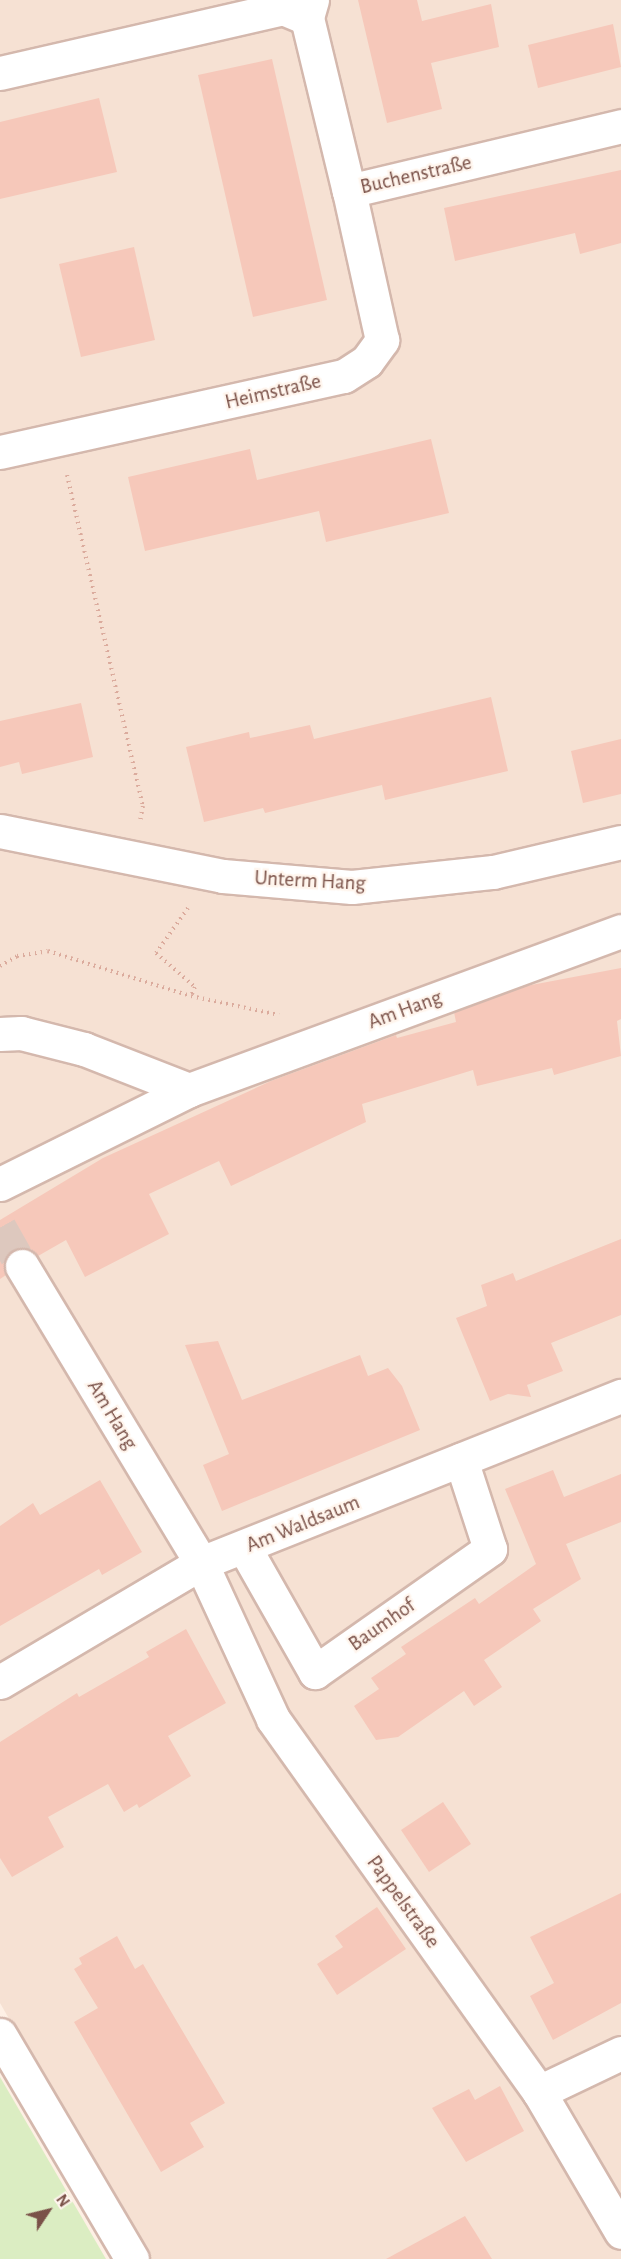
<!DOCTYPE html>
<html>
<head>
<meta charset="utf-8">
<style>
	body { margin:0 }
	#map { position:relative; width:621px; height:2259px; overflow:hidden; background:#fef0e5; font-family:"Alegreya Sans",sans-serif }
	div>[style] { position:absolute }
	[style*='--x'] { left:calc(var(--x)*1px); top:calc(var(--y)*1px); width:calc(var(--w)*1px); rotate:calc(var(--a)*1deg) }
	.residential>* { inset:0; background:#f6e1d3 }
	.green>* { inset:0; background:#dbedc2 }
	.building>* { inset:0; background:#f6c8ba }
	.street-tunnel>* { height:33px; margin-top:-16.5px; transform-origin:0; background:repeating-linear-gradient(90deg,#ddc8be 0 33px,transparent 0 49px) }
	.path>* { height:4px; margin-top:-2px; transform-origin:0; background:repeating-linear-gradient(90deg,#dbab9d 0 1.5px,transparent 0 6px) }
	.roads { filter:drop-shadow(2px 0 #d4b8ad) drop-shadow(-2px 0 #d4b8ad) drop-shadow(0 2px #d4b8ad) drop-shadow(0 -2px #d4b8ad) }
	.street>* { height:33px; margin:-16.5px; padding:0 16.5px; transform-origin:16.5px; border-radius:16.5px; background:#fff }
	span { translate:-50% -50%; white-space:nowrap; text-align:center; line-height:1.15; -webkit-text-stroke:4.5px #fff5ed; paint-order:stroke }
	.street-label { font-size:21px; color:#7a5148 }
	.north { position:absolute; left:18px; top:2181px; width:60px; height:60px; -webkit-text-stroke:4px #fff5ed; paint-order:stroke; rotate:55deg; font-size:16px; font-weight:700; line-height:24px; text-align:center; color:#7a5148 }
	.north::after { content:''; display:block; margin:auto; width:21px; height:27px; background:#7a5148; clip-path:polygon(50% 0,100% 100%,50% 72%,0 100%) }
</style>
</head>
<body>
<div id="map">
	<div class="residential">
		<div style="clip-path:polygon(0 0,621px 0,621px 2259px,147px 2259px,0 2003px)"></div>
	</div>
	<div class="green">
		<div style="clip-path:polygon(0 2077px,106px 2259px,0 2259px)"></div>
	</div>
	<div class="building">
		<div style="clip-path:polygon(358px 0,417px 0,422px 21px,491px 4px,499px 47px,431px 63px,442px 109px,387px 123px)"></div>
		<div style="clip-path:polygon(613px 24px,621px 67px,538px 88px,528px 45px)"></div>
		<div style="clip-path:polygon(272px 59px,327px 300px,253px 317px,198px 75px)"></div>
		<div style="clip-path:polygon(99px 98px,117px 172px,0 199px,0 122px)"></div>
		<div style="clip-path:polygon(621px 170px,621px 243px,580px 254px,575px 233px,455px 261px,444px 208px)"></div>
		<div style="clip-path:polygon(134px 247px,155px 340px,81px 357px,59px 264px)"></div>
		<div style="clip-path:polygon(431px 439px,449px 513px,326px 542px,319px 511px,145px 551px,128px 477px,250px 449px,257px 480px)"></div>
		<div style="clip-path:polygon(491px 697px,508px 771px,385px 800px,382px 785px,265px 813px,263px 808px,204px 822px,186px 747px,249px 732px,250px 738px,310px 725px,314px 739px)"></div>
		<div style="clip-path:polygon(81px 703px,93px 757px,22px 774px,19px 762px,0 767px,0 721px)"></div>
		<div style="clip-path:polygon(621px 739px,621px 794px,583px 803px,571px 751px)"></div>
		<div style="clip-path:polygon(621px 968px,621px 1019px,617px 1021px,621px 1056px,554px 1075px,552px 1068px,477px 1086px,473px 1070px,362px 1104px,366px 1122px,231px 1186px,219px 1161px,149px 1194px,169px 1234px,85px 1277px,66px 1240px,38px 1256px,31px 1249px,13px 1250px,5px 1257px,6px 1275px,0 1279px,0 1220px,103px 1158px,271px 1081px,396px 1035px,397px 1038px,456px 1022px,454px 1012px,526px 986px)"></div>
		<div style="clip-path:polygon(621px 1239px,621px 1315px,551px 1343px,563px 1371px,527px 1385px,531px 1397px,508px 1394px,490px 1401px,456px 1318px,487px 1306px,481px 1285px,513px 1273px,516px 1281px)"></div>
		<div style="clip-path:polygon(218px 1341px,242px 1400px,360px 1355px,368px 1376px,388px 1368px,402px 1386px,420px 1430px,222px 1511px,203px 1465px,229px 1454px,185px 1345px)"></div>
		<div style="clip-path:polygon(553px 1470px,564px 1497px,621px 1474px,621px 1522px,566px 1544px,581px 1579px,533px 1609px,541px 1621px,484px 1660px,502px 1687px,474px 1706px,464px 1691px,398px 1737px,376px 1740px,354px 1706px,379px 1689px,371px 1678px,406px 1654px,401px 1647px,475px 1598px,479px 1604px,536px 1564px,505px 1489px)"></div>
		<div style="clip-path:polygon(100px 1480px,142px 1552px,102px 1575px,99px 1569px,0 1626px,0 1526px,33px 1503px,40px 1515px)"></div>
		<div style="clip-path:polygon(186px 1629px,226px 1703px,168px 1736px,191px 1776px,139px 1808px,137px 1804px,124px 1812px,108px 1784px,48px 1817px,64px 1847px,12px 1877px,0 1858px,0 1742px,77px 1693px,79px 1697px,149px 1657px,146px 1652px)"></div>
		<div style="clip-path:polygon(443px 1802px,471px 1844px,429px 1872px,401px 1830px)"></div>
		<div style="clip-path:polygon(621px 1893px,621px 2003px,553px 2040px,530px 1996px,554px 1983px,530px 1937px)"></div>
		<div style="clip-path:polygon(377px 1907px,406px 1949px,337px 1995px,317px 1964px,343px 1947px,335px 1936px)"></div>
		<div style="clip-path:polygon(117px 1936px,135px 1969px,143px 1964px,225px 2103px,190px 2123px,204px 2147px,161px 2172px,74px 2022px,98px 2008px,74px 1969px,82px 1964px,79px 1958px)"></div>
		<div style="clip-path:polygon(500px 2086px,524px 2131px,466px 2162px,432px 2108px,469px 2089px,475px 2100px)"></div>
		<div style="clip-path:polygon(465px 2216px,492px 2259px,386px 2259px)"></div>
	</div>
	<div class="street-tunnel">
		<div style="--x:0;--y:1227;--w:45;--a:60.6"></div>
	</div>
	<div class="path">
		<div style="--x:67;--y:475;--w:340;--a:77.1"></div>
		<div style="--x:143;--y:806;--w:15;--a:101"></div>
		<div style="--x:188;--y:908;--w:55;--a:125.4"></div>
		<div style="--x:156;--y:953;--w:52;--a:41.1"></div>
		<div style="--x:195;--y:987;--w:10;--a:114"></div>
		<div style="--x:0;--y:966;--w:20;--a:-30"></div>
		<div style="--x:17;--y:956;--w:31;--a:-9"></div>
		<div style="--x:48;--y:951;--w:150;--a:17.5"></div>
		<div style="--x:191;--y:996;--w:90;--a:12.2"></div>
	</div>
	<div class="roads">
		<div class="street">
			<div style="--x:312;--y:0;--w:19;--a:106"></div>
			<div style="--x:307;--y:18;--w:178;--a:76.4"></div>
			<div style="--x:349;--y:191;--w:280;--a:-13.4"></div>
			<div style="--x:0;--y:73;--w:290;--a:-12.9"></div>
			<div style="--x:283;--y:8;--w:26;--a:23"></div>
			<div style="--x:0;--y:452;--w:352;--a:-12.5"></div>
			<div style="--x:344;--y:376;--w:27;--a:-33"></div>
			<div style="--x:367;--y:361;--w:26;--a:-54"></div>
			<div style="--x:382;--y:340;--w:153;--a:-102.5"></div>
			<div style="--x:0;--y:831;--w:227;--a:11.4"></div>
			<div style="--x:223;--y:876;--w:129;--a:4.9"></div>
			<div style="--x:352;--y:887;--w:142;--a:-6.1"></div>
			<div style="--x:493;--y:872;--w:131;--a:-13.2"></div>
			<div style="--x:0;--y:1034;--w:21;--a:-3"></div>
			<div style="--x:21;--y:1033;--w:65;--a:14.3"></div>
			<div style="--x:84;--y:1049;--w:113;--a:21.3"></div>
			<div style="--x:0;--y:1184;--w:211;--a:-26.4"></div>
			<div style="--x:189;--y:1090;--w:460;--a:-20.2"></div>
			<div style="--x:22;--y:1266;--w:347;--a:58.9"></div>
			<div style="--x:201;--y:1563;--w:172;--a:65.2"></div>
			<div style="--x:273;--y:1719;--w:458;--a:54.5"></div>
			<div style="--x:539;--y:2092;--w:162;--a:59.6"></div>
			<div style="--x:244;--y:1547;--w:144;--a:60.4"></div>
			<div style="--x:315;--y:1672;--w:214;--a:-35.1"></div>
			<div style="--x:490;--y:1549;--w:94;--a:-108"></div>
			<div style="--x:0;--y:1682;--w:234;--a:-30.6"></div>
			<div style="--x:201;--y:1563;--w:452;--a:-21.7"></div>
			<div style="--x:0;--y:2035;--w:260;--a:59.5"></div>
			<div style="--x:539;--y:2092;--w:91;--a:-25.4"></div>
		</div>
	</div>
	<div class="street-label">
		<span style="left:416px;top:175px;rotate:-13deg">Buchenstraße</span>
		<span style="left:273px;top:392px;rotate:-13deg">Heimstraße</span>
		<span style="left:310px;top:881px;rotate:3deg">Unterm Hang</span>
		<span style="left:405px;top:1010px;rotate:-20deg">Am Hang</span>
		<span style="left:112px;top:1415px;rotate:59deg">Am Hang</span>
		<span style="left:303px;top:1524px;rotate:-22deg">Am Waldsaum</span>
		<span style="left:382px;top:1625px;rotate:-35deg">Baumhof</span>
		<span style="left:403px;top:1902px;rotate:54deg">Pappelstraße</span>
	</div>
	<div class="north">N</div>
</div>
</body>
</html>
